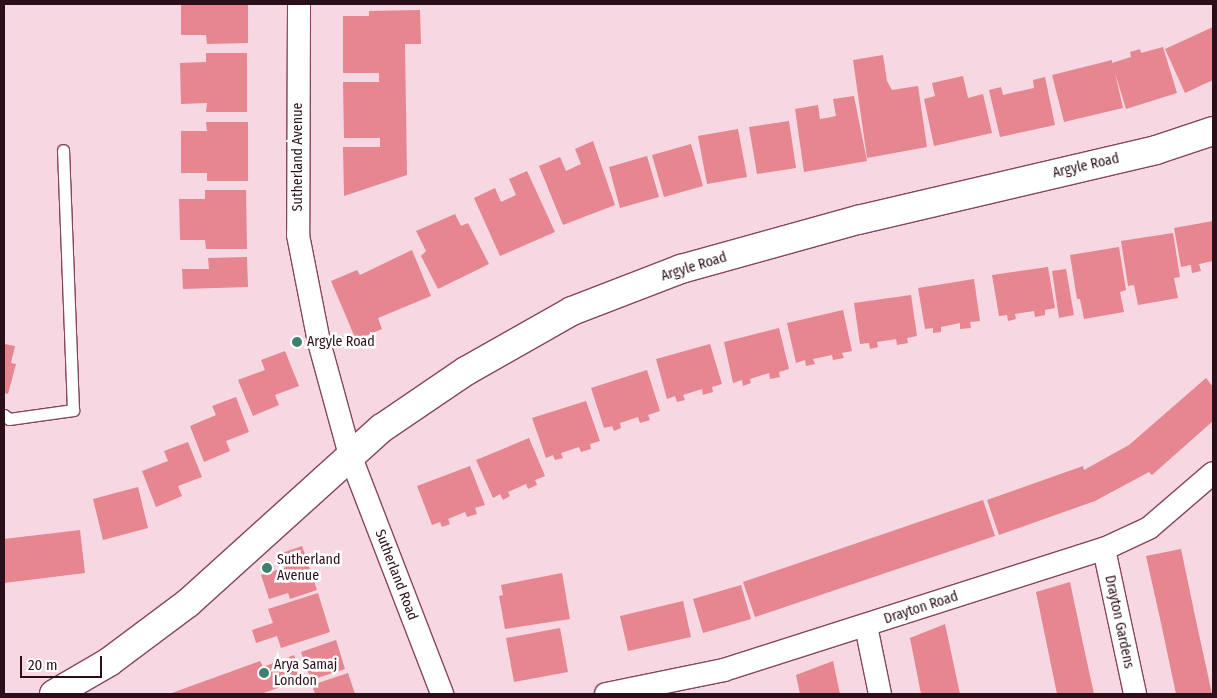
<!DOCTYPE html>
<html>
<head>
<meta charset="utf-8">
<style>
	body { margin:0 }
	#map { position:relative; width:1217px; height:698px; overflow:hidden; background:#f6d7e2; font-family:"Fira Sans Condensed",sans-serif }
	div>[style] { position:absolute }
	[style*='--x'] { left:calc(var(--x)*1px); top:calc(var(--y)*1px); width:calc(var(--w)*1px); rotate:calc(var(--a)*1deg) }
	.building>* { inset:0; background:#e58690 }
	.roads { filter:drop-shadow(1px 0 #864561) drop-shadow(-1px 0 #864561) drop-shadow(0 1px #864561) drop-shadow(0 -1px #864561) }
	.service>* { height:11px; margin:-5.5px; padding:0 5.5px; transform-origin:5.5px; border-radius:5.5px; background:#fff }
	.minor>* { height:22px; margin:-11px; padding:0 11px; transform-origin:11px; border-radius:11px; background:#fff }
	.secondary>* { height:28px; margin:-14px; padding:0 14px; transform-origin:14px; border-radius:14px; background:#fff }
	.dots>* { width:14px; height:14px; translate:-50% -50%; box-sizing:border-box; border:2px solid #fff; border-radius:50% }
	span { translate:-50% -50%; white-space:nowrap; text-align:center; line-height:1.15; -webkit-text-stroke:5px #fff; paint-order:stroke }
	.street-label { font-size:14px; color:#2a0f1b }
	.poi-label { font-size:14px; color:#2a0f1b }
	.left { translate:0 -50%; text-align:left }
	.frame { position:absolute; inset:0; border:5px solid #2a0f1b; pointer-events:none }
	.scale { position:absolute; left:20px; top:656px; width:82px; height:22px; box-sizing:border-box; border:2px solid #2a0f1b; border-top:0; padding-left:6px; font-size:15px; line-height:18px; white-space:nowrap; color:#2a0f1b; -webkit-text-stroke:4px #fff; paint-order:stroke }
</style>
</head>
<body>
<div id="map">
	<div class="building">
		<div style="clip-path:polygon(181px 4px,248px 4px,248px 43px,207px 44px,206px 35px,181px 35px)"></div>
		<div style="clip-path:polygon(420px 10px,421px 44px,405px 44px,407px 175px,344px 196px,343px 147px,380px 147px,380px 138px,344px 138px,343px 82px,379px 82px,379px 73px,343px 73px,343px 16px,369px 16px,369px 11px)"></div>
		<div style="clip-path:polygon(1213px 27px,1213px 80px,1185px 93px,1165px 49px)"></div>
		<div style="clip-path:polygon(1163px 47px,1177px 93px,1126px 109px,1115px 73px,1123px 108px,1064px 122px,1052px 75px,1112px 60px,1112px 63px,1131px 57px,1130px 52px,1140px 49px,1141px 53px)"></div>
		<div style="clip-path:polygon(206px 53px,247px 53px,247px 112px,206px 112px,207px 103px,181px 104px,180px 63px,206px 62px)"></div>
		<div style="clip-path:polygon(883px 55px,887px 81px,892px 90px,918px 86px,927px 147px,867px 158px,853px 60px)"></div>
		<div style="clip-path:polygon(963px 76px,968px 98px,983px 94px,992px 133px,934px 146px,924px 99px,935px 96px,932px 83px)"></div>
		<div style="clip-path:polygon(1045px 77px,1055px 125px,1000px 137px,989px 90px,1001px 87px,1003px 95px,1034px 88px,1033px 80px)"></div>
		<div style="clip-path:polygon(854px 96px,867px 161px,804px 172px,795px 109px,818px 105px,820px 119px,827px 118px,836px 116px,833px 99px)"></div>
		<div style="clip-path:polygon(789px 121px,796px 168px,757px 174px,749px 127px)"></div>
		<div style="clip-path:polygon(206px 122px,248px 122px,248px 181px,207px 181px,207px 173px,181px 173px,181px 131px,207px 131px)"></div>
		<div style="clip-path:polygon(738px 129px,747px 177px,707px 184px,698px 136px)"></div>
		<div style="clip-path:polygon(593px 141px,615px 205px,563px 225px,539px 166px,560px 157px,566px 171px,581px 164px,575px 149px)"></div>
		<div style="clip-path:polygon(691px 144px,703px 186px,664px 197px,652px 155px)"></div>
		<div style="clip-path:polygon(647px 156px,659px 197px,620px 208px,609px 167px)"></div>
		<div style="clip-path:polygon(527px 171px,555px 232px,500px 256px,474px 198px,495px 188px,501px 202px,516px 195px,509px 179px)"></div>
		<div style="clip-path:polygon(205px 190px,246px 190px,247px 249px,206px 249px,205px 240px,180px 240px,179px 199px,205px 199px)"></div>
		<div style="clip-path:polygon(455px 214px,461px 226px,468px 223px,489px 264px,438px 289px,421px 256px,426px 251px,416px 231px)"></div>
		<div style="clip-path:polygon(1213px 221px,1213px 261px,1199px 264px,1201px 271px,1192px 273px,1191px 265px,1181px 267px,1174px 228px)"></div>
		<div style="clip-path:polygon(1173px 233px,1180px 277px,1174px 278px,1178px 298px,1138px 305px,1134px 285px,1128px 286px,1121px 241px)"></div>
		<div style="clip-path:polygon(1119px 247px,1126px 290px,1120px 292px,1124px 312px,1084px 319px,1080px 299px,1077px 299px,1070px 255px)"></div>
		<div style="clip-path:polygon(412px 250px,431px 296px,378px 318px,382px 329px,356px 340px,331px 281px,357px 270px,360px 275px)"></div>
		<div style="clip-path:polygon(247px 257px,248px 287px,183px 289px,182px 269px,209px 269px,208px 258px)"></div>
		<div style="clip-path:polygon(1048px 267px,1055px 308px,1045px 310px,1045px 315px,1035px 317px,1034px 311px,1015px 314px,1016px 319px,1008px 321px,1007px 315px,999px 316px,992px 275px)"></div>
		<div style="clip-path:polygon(1066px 269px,1074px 315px,1059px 318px,1052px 271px)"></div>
		<div style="clip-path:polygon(974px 279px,980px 321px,970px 322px,971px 328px,960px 329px,960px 323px,941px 327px,941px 332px,933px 333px,933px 328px,925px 329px,918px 288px)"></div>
		<div style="clip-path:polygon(911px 295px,917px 336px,907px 338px,908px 343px,897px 345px,896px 339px,890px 340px,877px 342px,878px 347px,870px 349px,869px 343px,860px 344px,854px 303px)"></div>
		<div style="clip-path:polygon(843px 310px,852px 351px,842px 353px,844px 358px,833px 360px,832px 355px,813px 359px,815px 364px,806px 366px,805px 360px,796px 363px,787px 323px)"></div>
		<div style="clip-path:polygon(779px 328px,789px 369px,779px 372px,780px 377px,770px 379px,769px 373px,750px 379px,751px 383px,743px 386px,742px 380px,733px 383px,724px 342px)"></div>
		<div style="clip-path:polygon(4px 344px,15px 346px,11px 363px,16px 364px,8px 394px,4px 393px)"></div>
		<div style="clip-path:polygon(710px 344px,722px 384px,712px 387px,713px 392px,703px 395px,702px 389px,683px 395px,685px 400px,677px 402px,675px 396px,667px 399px,656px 359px)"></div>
		<div style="clip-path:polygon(285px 351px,299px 386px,275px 395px,279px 405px,253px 416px,238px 380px,265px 370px,261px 360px)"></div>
		<div style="clip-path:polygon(647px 370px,660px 411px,648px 415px,650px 420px,640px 423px,638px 417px,620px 423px,621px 428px,614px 431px,612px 426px,604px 428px,591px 388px)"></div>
		<div style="clip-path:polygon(1206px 378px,1213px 387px,1213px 421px,1152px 475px,1149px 472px,1095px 501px,999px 535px,987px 500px,1083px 466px,1084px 470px,1129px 445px)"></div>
		<div style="clip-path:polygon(236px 397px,249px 432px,226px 441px,230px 451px,204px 462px,190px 426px,216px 415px,212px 406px)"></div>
		<div style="clip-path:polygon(586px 401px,600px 441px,590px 444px,591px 449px,581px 452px,579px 447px,561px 453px,563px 458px,555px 460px,553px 455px,546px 458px,532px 418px)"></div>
		<div style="clip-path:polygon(529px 438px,545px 476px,535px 480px,537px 485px,528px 489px,526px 484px,508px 492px,510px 496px,503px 500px,500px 494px,493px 498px,476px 460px)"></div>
		<div style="clip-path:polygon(188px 442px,202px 477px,178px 486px,182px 496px,156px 507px,142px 471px,168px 461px,164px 451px)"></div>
		<div style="clip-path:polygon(470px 466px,485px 505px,475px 508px,477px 514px,467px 517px,465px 512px,448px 519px,450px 524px,442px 527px,440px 522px,432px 525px,417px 486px)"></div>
		<div style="clip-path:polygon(138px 487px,148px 528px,103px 540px,93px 499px)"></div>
		<div style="clip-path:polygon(983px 500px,995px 536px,755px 617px,743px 582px)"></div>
		<div style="clip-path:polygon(80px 530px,85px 573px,4px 583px,4px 539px)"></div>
		<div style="clip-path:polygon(302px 546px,317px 590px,290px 599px,288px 593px,269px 599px,261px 575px,286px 567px,282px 553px)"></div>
		<div style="clip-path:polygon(1181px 549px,1195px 616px,1212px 694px,1176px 694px,1161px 623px,1146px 556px)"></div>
		<div style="clip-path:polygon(562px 573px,570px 619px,505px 629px,499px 596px,503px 595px,501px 585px)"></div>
		<div style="clip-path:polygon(1070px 582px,1085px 653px,1094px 694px,1057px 694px,1036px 592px)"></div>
		<div style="clip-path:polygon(741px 585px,751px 619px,703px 633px,693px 599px)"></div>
		<div style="clip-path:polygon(318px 593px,330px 632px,281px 648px,277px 636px,256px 643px,252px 630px,273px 623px,268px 609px)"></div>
		<div style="clip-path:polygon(683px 601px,691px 637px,628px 651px,620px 616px)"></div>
		<div style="clip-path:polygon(945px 624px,960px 694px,921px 694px,910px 638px)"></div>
		<div style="clip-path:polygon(560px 628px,568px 672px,514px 682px,506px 638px)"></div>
		<div style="clip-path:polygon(336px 640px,345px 669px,311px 680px,301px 652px)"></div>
		<div style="clip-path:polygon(294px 655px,303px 679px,261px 694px,169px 694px,260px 661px,263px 667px)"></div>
		<div style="clip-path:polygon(833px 661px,840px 694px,800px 694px,796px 675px)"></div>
		<div style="clip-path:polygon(348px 673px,355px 694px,315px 694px,312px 685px)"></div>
	</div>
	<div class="roads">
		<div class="service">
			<div style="--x:4;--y:415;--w:6;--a:39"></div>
			<div style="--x:9;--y:419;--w:65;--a:-8"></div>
			<div style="--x:73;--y:410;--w:260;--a:-92.2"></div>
		</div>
		<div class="minor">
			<div style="--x:299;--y:4;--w:231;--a:90.2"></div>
			<div style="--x:298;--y:235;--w:109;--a:78.9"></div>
			<div style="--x:319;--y:342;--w:117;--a:74.7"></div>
			<div style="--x:350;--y:455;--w:256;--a:68.9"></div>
			<div style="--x:1104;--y:549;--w:148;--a:77.9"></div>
			<div style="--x:866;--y:626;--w:69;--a:78.4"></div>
			<div style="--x:606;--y:694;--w:120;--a:-11.5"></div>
			<div style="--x:724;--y:670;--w:399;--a:-17.7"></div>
			<div style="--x:1104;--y:549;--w:50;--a:-25"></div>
			<div style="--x:1149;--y:528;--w:84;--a:-40.7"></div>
		</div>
		<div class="secondary">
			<div style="--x:54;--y:694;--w:64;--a:-30.2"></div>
			<div style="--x:109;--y:662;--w:99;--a:-36.8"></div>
			<div style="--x:188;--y:603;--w:261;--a:-42.1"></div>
			<div style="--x:382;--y:428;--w:102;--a:-34.2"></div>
			<div style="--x:466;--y:371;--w:122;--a:-29.5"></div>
			<div style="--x:572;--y:311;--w:117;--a:-21.1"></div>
			<div style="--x:681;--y:269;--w:184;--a:-15.5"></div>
			<div style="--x:858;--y:220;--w:306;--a:-13.2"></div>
			<div style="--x:1156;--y:150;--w:60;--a:-18.4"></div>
		</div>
	</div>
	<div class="dots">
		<div style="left:297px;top:342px;background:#3f7f6e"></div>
		<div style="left:267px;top:568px;background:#3f7f6e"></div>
		<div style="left:264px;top:673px;background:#3f7f6e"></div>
	</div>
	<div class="street-label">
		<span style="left:298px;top:157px;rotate:-90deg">Sutherland Avenue</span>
		<span style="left:1086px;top:166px;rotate:-13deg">Argyle Road</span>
		<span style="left:694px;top:267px;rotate:-17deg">Argyle Road</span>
		<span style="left:396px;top:575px;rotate:69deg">Sutherland Road</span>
		<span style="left:921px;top:608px;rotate:-18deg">Drayton Road</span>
		<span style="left:1119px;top:622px;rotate:78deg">Drayton Gardens</span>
	</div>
	<div class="poi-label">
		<span class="left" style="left:307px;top:342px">Argyle Road</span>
		<span class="left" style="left:277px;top:568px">Sutherland<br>Avenue</span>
		<span class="left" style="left:274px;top:673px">Arya Samaj<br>London</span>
	</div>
	<div class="frame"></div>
	<div class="scale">20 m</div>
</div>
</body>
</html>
